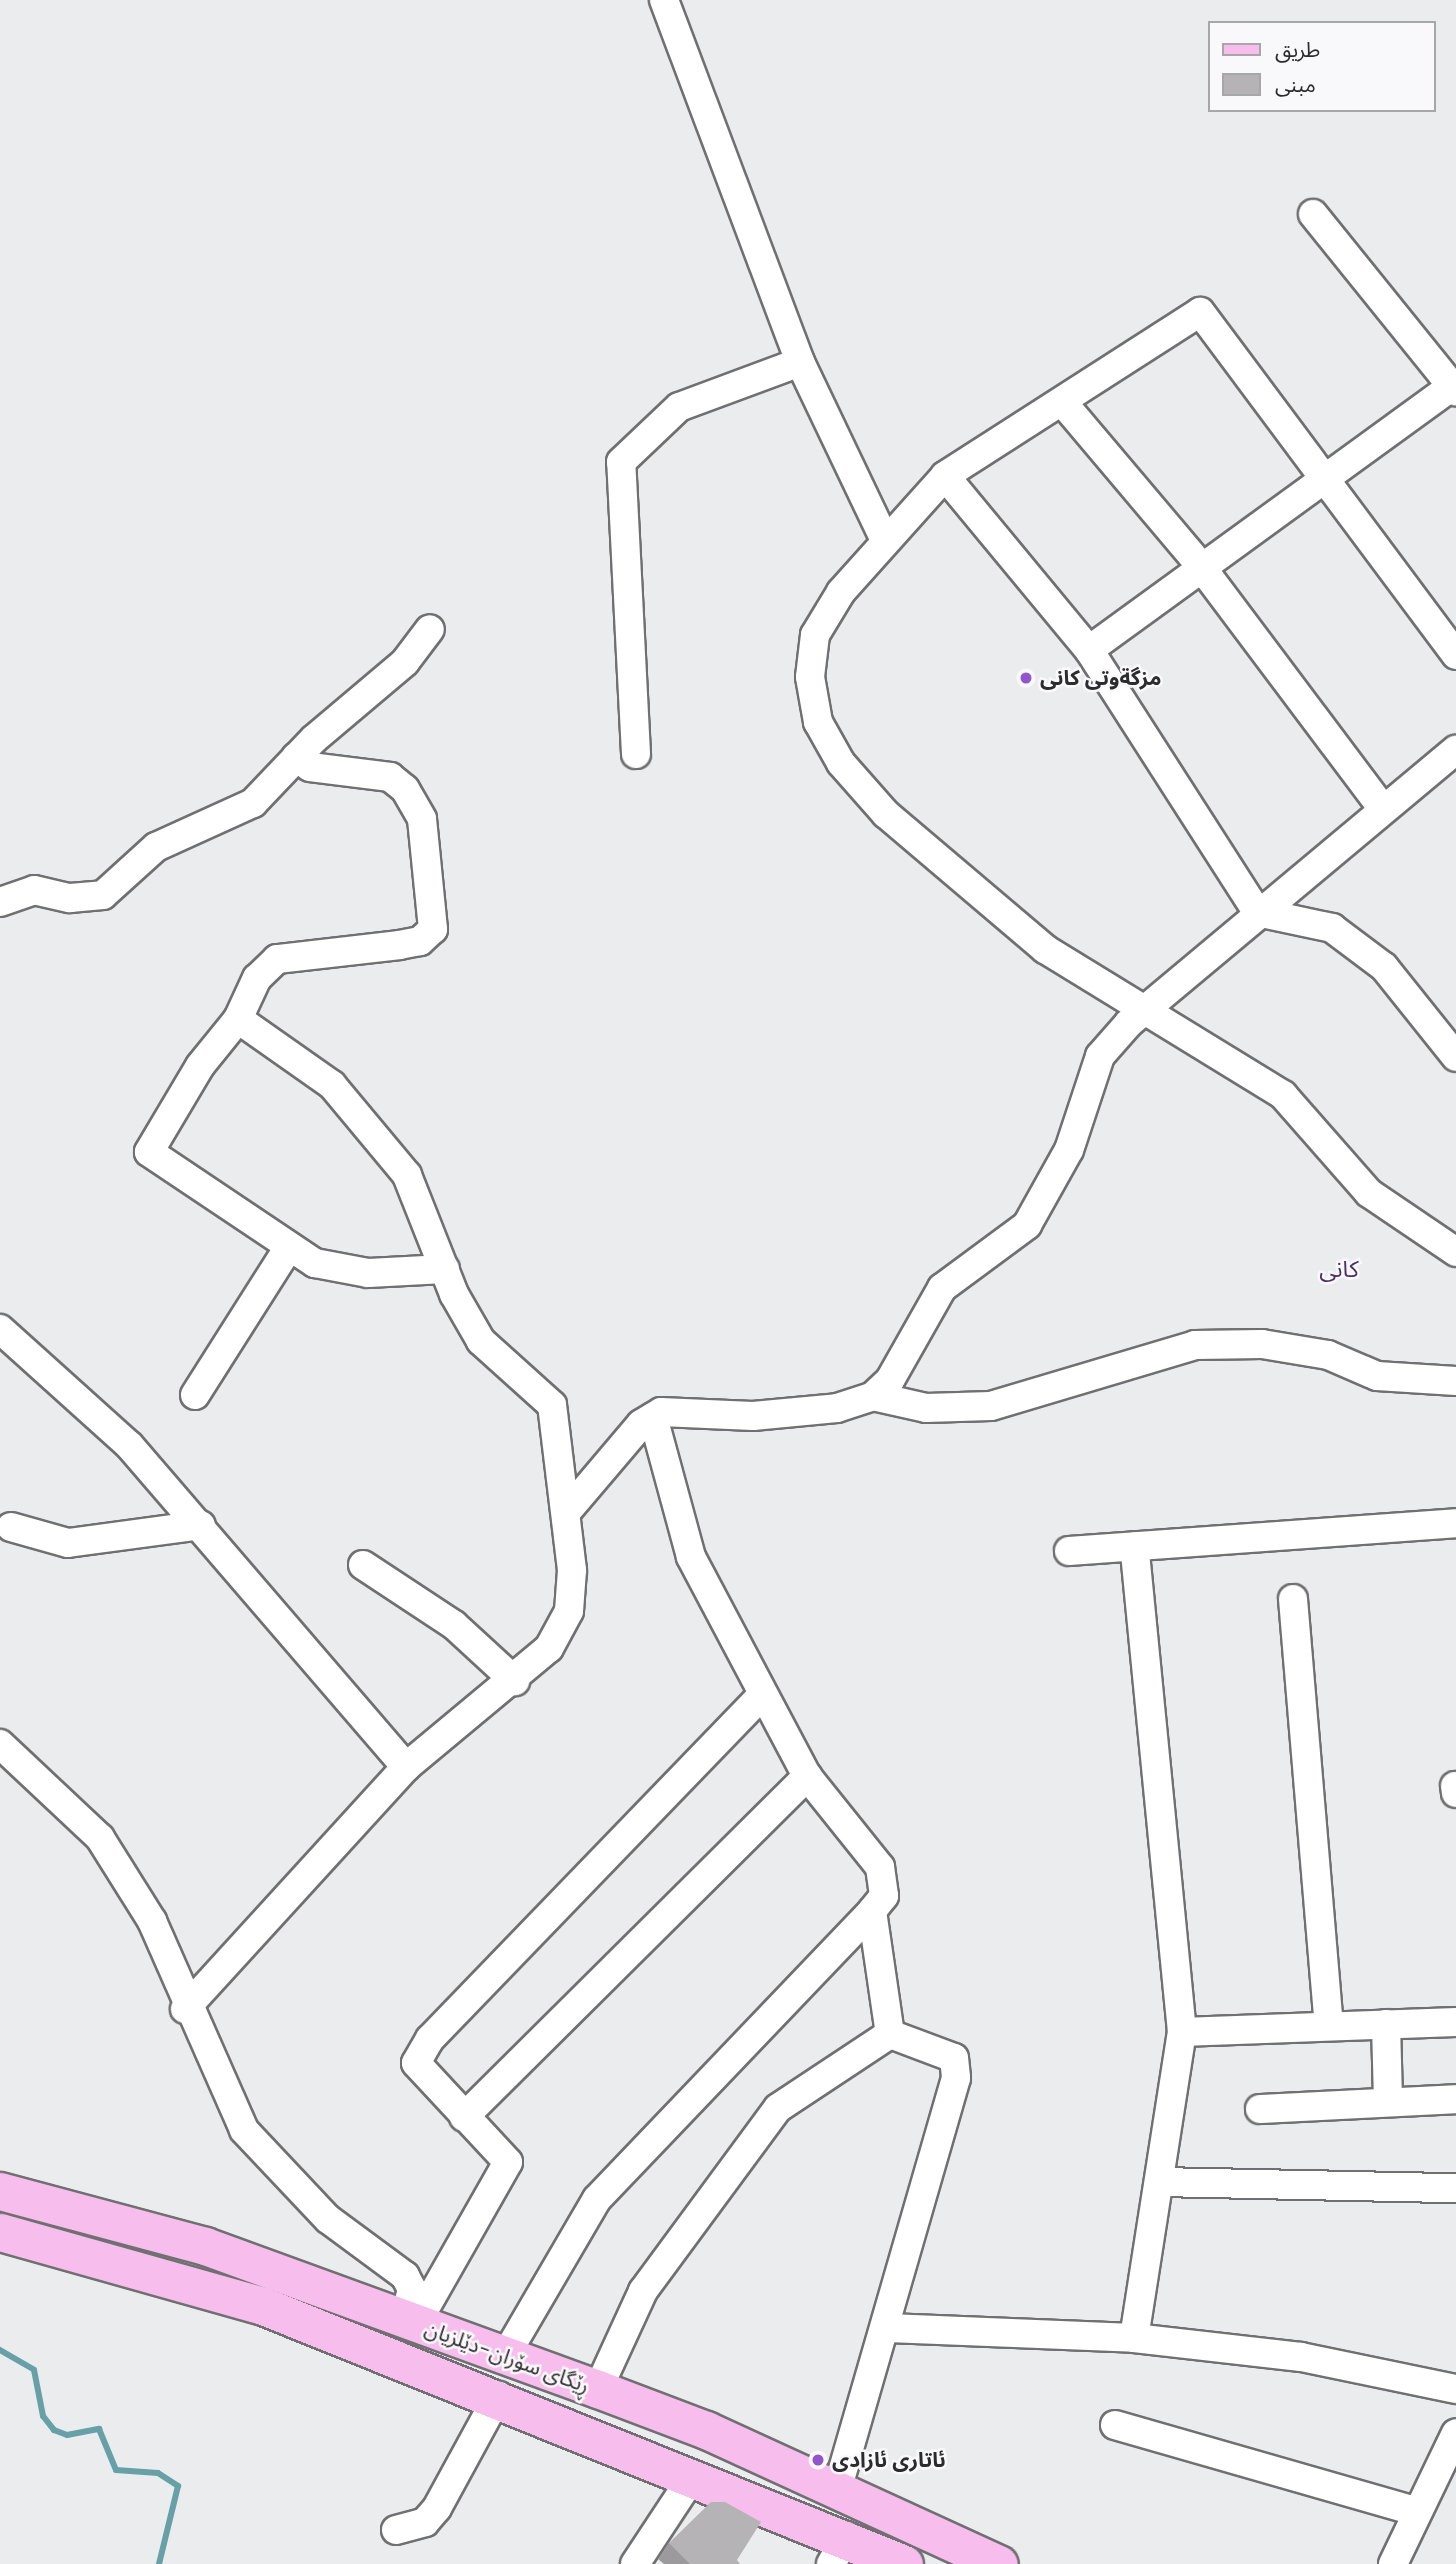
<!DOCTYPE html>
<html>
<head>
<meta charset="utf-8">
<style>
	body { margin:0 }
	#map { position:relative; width:1456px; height:2564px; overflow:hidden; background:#ebecee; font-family:Merriweather,"Noto Sans Arabic",serif }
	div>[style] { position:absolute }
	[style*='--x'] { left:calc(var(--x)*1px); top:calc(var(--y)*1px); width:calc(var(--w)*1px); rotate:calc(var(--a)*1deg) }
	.stream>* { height:6px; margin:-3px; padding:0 3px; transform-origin:3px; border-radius:3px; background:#67a0a7 }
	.roads { filter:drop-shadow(2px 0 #707072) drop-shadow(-2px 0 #707072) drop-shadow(0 2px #707072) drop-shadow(0 -2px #707072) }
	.minor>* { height:28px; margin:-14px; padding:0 14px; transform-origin:14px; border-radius:14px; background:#fff }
	.major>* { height:37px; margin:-18.5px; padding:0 18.5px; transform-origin:18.5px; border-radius:18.5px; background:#f7bdec }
	.wall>* { inset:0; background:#9c9a9c }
	.building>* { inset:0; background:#b5b3b5 }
	.dots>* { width:19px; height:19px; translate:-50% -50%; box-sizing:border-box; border:4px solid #f9f9fb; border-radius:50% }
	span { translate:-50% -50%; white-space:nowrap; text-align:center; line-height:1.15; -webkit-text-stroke:5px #f9f9fb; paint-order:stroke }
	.poi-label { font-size:21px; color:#2c2c2d; font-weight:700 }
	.left { translate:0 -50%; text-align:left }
	.street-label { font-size:21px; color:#2c2c2d }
	.neighbourhood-label { font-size:23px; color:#4c2f69 }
	.legend { position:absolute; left:1208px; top:21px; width:228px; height:91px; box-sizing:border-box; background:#f9f9fb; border:2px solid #a7a7a9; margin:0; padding:9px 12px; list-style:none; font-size:21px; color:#2c2c2d }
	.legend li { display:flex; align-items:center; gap:14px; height:35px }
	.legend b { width:35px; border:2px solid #a7a7a9 }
</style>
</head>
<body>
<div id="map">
	<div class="stream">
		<div style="--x:0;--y:2350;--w:39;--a:30"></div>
		<div style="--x:34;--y:2370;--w:47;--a:78.9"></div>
		<div style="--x:43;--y:2416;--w:18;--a:52"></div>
		<div style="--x:54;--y:2430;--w:14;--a:21"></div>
		<div style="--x:67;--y:2435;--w:33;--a:-11"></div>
		<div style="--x:99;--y:2429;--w:44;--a:67.5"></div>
		<div style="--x:116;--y:2470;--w:42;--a:4.1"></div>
		<div style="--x:158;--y:2473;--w:24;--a:33"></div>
		<div style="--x:178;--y:2486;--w:80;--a:103.7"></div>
	</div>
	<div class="roads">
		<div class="minor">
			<div style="--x:664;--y:0;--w:387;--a:69.4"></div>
			<div style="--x:800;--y:362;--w:197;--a:64.5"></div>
			<div style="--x:1313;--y:214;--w:228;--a:51.1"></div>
			<div style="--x:1064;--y:404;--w:209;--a:49.8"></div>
			<div style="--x:1199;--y:564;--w:306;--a:53.1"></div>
			<div style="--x:945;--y:476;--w:226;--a:50.4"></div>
			<div style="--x:1089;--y:650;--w:311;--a:57.3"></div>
			<div style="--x:1257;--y:912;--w:77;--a:12"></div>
			<div style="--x:1332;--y:928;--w:65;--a:36.9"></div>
			<div style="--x:1384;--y:967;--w:115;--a:51.3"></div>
			<div style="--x:1089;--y:650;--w:454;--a:-36"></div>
			<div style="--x:1456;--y:655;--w:428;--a:-126.7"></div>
			<div style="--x:1200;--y:312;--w:303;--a:147.3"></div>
			<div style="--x:945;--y:476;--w:156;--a:131.9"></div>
			<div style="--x:841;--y:592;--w:50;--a:121.2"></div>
			<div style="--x:815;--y:635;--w:42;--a:96.8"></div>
			<div style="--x:810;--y:677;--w:46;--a:79.9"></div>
			<div style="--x:818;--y:722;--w:47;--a:60.7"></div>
			<div style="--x:841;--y:763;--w:68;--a:48.6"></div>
			<div style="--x:886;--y:814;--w:209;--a:40.3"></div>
			<div style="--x:1045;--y:949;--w:279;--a:31.5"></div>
			<div style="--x:1283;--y:1095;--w:130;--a:48.7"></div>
			<div style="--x:1369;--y:1193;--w:105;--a:34.1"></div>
			<div style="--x:636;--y:754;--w:292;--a:-92.9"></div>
			<div style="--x:621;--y:462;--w:80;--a:-43.5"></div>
			<div style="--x:679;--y:407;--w:129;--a:-20.4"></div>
			<div style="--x:296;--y:757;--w:17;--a:36"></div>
			<div style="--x:310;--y:767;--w:81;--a:7.1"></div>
			<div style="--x:390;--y:777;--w:19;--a:39"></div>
			<div style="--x:405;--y:789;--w:34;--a:60"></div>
			<div style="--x:422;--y:819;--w:111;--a:84.3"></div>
			<div style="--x:433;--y:929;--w:18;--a:137"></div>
			<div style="--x:420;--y:941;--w:20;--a:169"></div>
			<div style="--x:400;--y:945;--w:124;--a:173.5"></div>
			<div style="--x:277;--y:959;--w:28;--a:136"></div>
			<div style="--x:257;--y:978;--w:45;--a:114.9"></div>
			<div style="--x:238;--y:1019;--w:60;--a:129"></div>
			<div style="--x:200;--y:1066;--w:100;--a:120.7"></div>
			<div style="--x:149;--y:1152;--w:200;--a:33.8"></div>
			<div style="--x:315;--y:1263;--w:54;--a:10.7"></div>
			<div style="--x:368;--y:1273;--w:77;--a:-3"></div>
			<div style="--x:0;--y:902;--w:36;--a:-19"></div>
			<div style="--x:34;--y:890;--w:37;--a:13"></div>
			<div style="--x:70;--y:898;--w:33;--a:-5"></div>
			<div style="--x:103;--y:895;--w:72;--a:-42.2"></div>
			<div style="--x:156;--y:847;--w:107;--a:-24.4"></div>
			<div style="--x:253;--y:803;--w:88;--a:-46.4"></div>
			<div style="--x:314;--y:739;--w:119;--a:-40.2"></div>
			<div style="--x:405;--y:662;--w:41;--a:-52.9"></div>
			<div style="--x:0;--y:1329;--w:173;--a:42"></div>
			<div style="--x:129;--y:1445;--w:425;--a:49.3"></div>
			<div style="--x:195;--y:1395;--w:175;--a:-57.6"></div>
			<div style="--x:873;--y:1396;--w:54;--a:12.8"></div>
			<div style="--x:926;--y:1408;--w:65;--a:-1.8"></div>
			<div style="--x:991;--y:1406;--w:213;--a:-16.6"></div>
			<div style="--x:1195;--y:1345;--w:67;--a:-0.9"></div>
			<div style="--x:1262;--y:1344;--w:67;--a:9.5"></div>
			<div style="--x:1328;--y:1355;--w:53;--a:23.2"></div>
			<div style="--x:1377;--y:1376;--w:79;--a:3.6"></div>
			<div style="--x:653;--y:1417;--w:145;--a:74.8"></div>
			<div style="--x:691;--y:1557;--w:248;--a:62.1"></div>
			<div style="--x:807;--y:1776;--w:117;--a:51.3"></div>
			<div style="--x:880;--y:1867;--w:29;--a:82"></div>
			<div style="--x:884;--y:1896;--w:19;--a:129"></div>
			<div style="--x:872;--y:1911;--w:124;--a:81.7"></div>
			<div style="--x:890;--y:2034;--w:68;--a:20.6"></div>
			<div style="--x:954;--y:2058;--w:20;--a:84"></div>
			<div style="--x:956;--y:2078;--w:428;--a:106.1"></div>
			<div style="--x:569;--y:1509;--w:111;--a:-49.7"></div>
			<div style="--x:641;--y:1424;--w:23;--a:-31"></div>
			<div style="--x:661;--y:1412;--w:92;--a:2.5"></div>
			<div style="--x:753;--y:1416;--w:84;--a:-5.4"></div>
			<div style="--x:837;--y:1408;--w:38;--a:-18"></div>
			<div style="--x:873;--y:1396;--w:23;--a:-43"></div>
			<div style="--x:890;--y:1380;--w:106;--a:-60.5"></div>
			<div style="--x:942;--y:1288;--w:106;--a:-36.5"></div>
			<div style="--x:1027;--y:1225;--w:86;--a:-60.8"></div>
			<div style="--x:1069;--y:1150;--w:99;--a:-71.7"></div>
			<div style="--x:1100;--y:1056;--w:44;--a:-48.7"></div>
			<div style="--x:1129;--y:1023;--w:426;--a:-39.9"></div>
			<div style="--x:11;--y:1527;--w:59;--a:15.7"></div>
			<div style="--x:68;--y:1543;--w:134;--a:-7.7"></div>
			<div style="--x:1069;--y:1551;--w:388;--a:-4.1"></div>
			<div style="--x:363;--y:1565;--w:109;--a:33.4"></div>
			<div style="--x:454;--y:1625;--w:83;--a:42.6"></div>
			<div style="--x:1293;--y:1599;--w:428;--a:85.2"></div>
			<div style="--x:0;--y:1744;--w:137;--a:43.2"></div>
			<div style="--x:100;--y:1838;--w:98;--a:57.9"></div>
			<div style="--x:152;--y:1921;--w:228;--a:66.2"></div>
			<div style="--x:244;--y:2130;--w:122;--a:46.7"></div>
			<div style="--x:328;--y:2219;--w:96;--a:36.5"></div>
			<div style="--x:405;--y:2276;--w:15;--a:62"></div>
			<div style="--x:412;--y:2289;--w:32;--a:104"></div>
			<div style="--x:1455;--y:1786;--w:7;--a:82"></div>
			<div style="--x:185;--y:2009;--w:328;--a:-47.6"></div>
			<div style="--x:406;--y:1767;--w:186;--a:-39.8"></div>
			<div style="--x:549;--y:1648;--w:42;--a:-61.6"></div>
			<div style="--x:569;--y:1611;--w:41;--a:-85.8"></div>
			<div style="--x:572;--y:1570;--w:166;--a:-96.9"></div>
			<div style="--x:552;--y:1405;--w:96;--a:-138"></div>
			<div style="--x:481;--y:1341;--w:54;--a:-119.9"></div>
			<div style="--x:454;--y:1294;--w:128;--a:-111.6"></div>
			<div style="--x:407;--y:1175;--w:117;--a:-129.8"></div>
			<div style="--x:332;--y:1085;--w:115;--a:-144.9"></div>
			<div style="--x:1386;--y:2024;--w:77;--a:88.5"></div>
			<div style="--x:1182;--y:2032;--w:274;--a:-2.1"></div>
			<div style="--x:1260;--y:2109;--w:196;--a:-2.9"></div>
			<div style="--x:464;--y:2117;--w:484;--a:-44.8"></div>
			<div style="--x:1159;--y:2182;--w:297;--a:1.2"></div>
			<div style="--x:416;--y:2324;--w:186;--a:-60.4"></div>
			<div style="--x:508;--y:2162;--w:135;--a:-132.9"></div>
			<div style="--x:416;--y:2063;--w:28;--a:-60"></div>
			<div style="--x:430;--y:2039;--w:478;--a:-46"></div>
			<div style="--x:888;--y:2328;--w:246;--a:2.3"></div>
			<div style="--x:1134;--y:2338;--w:168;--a:6.5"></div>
			<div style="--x:1301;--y:2357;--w:158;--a:11.7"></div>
			<div style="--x:1134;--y:2338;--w:310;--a:-81.1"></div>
			<div style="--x:1182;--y:2032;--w:488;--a:-95.6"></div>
			<div style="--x:504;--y:2358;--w:184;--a:-59.7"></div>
			<div style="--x:597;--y:2199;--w:398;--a:-46.3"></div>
			<div style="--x:598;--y:2389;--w:108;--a:-65.3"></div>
			<div style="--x:643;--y:2291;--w:227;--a:-53.6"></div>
			<div style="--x:778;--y:2108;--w:134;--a:-33.5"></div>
			<div style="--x:1115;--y:2425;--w:312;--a:16"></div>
			<div style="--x:396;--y:2530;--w:30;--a:-15"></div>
			<div style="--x:425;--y:2522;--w:18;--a:-49"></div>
			<div style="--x:437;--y:2508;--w:128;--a:-61.4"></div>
			<div style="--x:635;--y:2564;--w:105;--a:-56.6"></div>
			<div style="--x:831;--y:2564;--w:32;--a:-60"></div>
			<div style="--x:1393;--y:2564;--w:145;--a:-64.3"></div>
		</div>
		<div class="major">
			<div style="--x:0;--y:2191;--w:212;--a:15"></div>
			<div style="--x:205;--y:2246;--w:418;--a:20"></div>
			<div style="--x:598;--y:2389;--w:116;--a:20.8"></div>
			<div style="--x:706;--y:2430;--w:322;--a:24.6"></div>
			<div style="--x:0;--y:2232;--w:273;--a:15.7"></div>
			<div style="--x:263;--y:2306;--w:691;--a:21.92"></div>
		</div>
	</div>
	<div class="wall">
		<div style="clip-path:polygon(669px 2543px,740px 2564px,664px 2564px,658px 2559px)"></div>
	</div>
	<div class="building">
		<div style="clip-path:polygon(711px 2502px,725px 2502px,761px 2522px,737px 2560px,740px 2564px,690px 2564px,669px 2543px)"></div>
	</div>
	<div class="dots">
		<div style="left:1026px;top:678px;background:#9255cc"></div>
		<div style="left:818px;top:2460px;background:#9255cc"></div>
	</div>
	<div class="poi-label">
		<span class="left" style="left:1040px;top:678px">مزگةوتی کانی</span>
		<span class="left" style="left:832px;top:2460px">ئاتاری ئازادی</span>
	</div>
	<div class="street-label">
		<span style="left:507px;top:2357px;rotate:20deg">ڕێگای سۆران-دێلزیان</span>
	</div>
	<div class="neighbourhood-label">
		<span style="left:1339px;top:1269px">کانی</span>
	</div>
	<ul class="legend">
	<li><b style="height:9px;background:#f7bdec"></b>طريق</li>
	<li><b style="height:19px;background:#b5b3b5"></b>مبنى</li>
	</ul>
</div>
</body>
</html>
